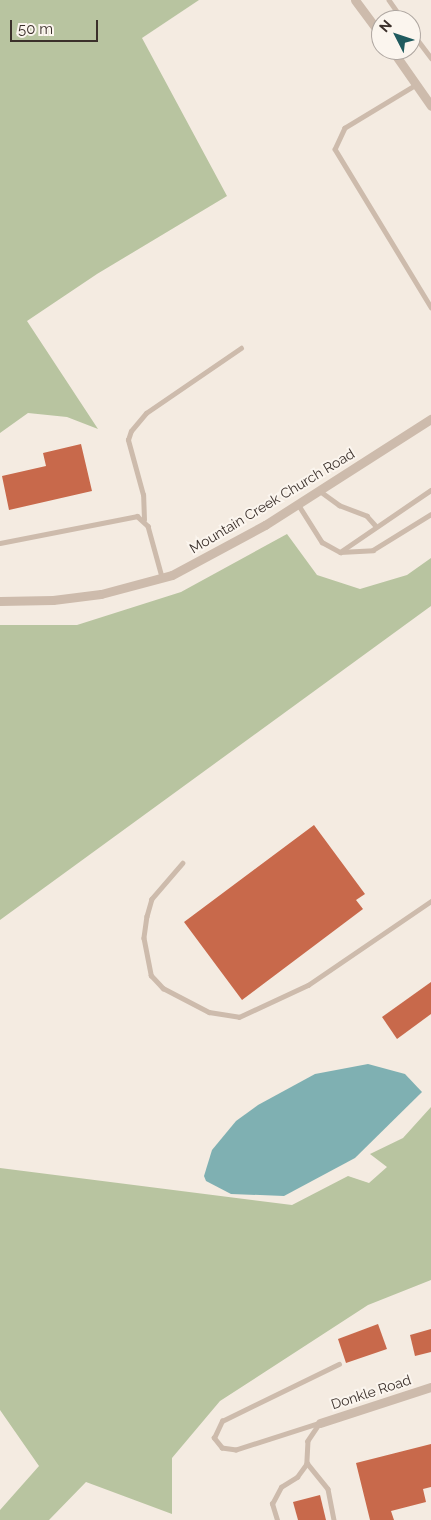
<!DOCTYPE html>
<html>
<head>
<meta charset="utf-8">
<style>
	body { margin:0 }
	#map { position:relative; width:431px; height:1520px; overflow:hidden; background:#f4ebe1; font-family:Raleway,sans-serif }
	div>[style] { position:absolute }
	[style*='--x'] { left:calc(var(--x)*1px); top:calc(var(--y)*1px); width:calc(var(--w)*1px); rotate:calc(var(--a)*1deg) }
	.green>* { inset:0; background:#b8c4a0 }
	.water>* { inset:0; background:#7fb0b2 }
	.building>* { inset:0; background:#c8694b }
	.lane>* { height:4.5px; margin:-2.25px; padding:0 2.25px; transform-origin:2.25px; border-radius:2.25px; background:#cdbbac }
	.street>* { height:9px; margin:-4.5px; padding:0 4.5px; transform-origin:4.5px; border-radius:4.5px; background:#cdbbac }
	span { translate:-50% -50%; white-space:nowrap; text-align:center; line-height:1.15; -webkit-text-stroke:4px #fbf5ee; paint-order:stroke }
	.street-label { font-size:14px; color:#3b302b }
	.north { position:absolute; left:371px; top:10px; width:50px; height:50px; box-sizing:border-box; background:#fbf5ee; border:1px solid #aea6a0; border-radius:50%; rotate:311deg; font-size:14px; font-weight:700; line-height:20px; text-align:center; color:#3b302b }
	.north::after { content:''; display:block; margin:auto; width:18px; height:22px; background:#1f5a5e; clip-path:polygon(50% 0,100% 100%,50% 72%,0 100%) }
	.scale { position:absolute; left:10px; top:20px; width:88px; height:22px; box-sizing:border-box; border:2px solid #3b302b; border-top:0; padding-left:6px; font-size:15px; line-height:18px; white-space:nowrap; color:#3b302b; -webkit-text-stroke:4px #fbf5ee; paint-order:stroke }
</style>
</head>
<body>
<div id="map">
	<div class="green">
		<div style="clip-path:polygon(0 0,199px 0,142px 38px,227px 196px,97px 274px,27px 321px,98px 429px,67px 417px,28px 413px,0 433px)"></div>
		<div style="clip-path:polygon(287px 534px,317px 575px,360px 589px,407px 575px,431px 558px,431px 606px,0 920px,0 625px,77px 625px,181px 592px)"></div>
		<div style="clip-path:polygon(431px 1107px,431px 1280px,368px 1305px,220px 1401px,172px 1458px,172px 1514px,86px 1482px,49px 1520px,0 1520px,0 1510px,39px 1466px,0 1410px,0 1168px,292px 1205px,348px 1176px,369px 1183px,387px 1167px,370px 1154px,403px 1138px)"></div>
	</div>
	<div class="water">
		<div style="clip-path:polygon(368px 1064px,405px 1074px,422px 1092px,355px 1158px,284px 1196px,231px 1194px,206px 1181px,204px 1176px,212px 1150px,236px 1121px,258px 1105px,315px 1074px)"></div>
	</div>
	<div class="building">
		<div style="clip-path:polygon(81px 444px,92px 491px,9px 510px,2px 476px,46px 466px,43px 453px)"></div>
		<div style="clip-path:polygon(314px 825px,365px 894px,356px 900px,363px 909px,242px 1000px,184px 922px)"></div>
		<div style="clip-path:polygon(431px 982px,431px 1014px,397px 1039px,382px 1017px)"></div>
		<div style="clip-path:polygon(378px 1324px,387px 1349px,346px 1363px,338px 1339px)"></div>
		<div style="clip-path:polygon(431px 1329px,431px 1352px,415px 1356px,410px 1335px)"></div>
		<div style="clip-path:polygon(431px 1444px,431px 1487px,423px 1489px,426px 1502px,391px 1511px,394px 1520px,370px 1520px,356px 1463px)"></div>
		<div style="clip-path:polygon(320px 1495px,326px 1520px,298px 1520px,293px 1502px)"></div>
	</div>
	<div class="lane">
		<div style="--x:389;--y:0;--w:24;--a:55"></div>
		<div style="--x:411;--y:31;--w:34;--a:53"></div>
		<div style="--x:416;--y:85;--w:83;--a:148.8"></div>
		<div style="--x:345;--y:128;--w:23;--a:115"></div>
		<div style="--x:335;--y:149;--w:185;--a:58.7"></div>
		<div style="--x:320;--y:491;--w:24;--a:36"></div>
		<div style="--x:339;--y:505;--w:30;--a:21"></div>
		<div style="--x:367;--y:516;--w:12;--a:48"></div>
		<div style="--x:298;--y:504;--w:45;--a:57.7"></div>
		<div style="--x:322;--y:542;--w:21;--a:29"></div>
		<div style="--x:340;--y:552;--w:33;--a:-3"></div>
		<div style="--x:373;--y:550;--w:68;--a:-31.8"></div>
		<div style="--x:144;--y:520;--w:25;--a:-92"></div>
		<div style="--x:143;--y:495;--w:57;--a:-105.3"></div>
		<div style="--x:128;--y:440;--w:9;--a:-72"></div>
		<div style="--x:131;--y:431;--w:23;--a:-50"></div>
		<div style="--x:146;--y:413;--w:115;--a:-34.4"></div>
		<div style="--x:0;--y:543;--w:140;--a:-11.1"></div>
		<div style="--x:137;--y:516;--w:15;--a:42"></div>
		<div style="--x:148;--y:526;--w:53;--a:74.6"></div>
		<div style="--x:340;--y:552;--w:110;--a:-34.3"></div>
		<div style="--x:183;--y:863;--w:48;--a:130.7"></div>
		<div style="--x:152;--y:899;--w:18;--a:106"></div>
		<div style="--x:147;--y:916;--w:22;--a:98"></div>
		<div style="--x:144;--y:938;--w:38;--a:79"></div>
		<div style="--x:151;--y:975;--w:18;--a:47"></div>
		<div style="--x:163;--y:988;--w:52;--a:27.6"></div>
		<div style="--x:209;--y:1012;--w:30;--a:9"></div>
		<div style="--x:239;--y:1017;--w:76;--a:-24.9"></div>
		<div style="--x:308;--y:985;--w:149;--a:-34.3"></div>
		<div style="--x:320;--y:1423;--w:88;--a:162.2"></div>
		<div style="--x:236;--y:1450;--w:14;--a:-172"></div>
		<div style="--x:222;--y:1448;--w:13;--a:-129"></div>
		<div style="--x:214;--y:1438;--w:19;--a:-65"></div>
		<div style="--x:222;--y:1421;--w:130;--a:-26"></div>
		<div style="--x:320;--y:1423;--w:22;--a:124"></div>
		<div style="--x:308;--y:1441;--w:22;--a:93"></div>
		<div style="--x:307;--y:1463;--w:33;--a:51"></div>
		<div style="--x:328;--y:1489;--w:32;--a:79"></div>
		<div style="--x:277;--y:1520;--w:17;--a:-107"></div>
		<div style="--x:272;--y:1504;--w:19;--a:-62"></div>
		<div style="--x:281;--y:1487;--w:19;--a:-32"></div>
		<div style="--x:297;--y:1477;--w:17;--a:-54"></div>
	</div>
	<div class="street">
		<div style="--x:355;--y:0;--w:44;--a:53.4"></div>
		<div style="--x:392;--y:50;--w:68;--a:55.1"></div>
		<div style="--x:0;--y:601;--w:53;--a:-1.1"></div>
		<div style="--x:53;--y:600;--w:48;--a:-7.1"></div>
		<div style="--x:101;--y:594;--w:73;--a:-15"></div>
		<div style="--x:172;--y:575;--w:106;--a:-28.3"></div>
		<div style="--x:265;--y:525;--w:197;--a:-32.6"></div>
		<div style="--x:320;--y:1423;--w:117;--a:-18"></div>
	</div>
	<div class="street-label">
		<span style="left:272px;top:501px;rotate:-31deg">Mountain Creek Church Road</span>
		<span style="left:371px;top:1392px;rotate:-18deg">Donkle Road</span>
	</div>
	<div class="north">N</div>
	<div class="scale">50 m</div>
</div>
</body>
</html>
